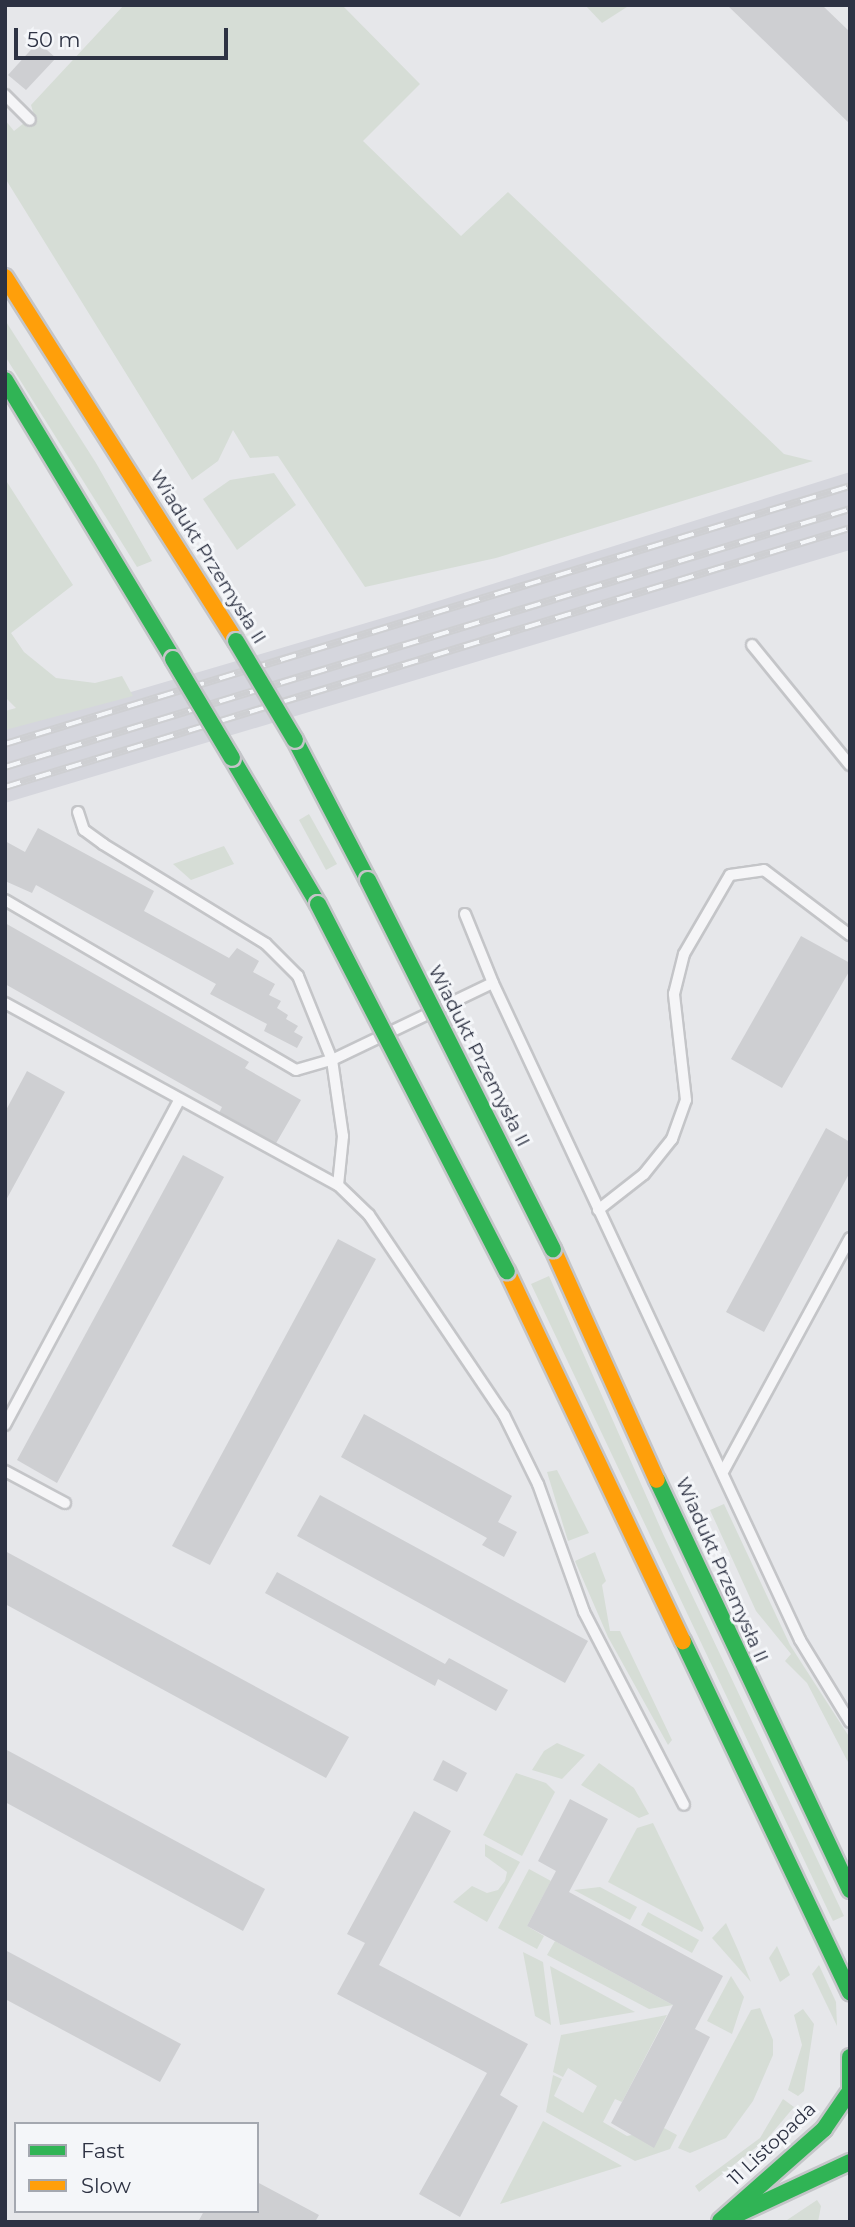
<!DOCTYPE html>
<html>
<head>
<meta charset="utf-8">
<style>
	body { margin:0 }
	#map { position:relative; width:855px; height:2227px; overflow:hidden; background:#e6e7ea; font-family:Montserrat,sans-serif }
	div>[style] { position:absolute }
	[style*='--x'] { left:calc(var(--x)*1px); top:calc(var(--y)*1px); width:calc(var(--w)*1px); rotate:calc(var(--a)*1deg) }
	.built>* { inset:0; background:#d5d6dd }
	.green>* { inset:0; background:#d6ddd6 }
	.building>* { inset:0; background:#cecfd2 }
	.roads { filter:drop-shadow(2px 0 #c4c5c8) drop-shadow(-2px 0 #c4c5c8) drop-shadow(0 2px #c4c5c8) drop-shadow(0 -2px #c4c5c8) }
	.lane>* { height:10px; margin:-5px; padding:0 5px; transform-origin:5px; border-radius:5px; background:#f5f5f7 }
	.fast>* { height:16px; margin:-8px; padding:0 8px; transform-origin:8px; border-radius:8px; background:#30b455 }
	.slow>* { height:16px; margin:-8px; padding:0 8px; transform-origin:8px; border-radius:8px; background:#ff9f0a }
	.rail>* { height:8px; margin-top:-4px; transform-origin:0; background:repeating-linear-gradient(90deg,#f4f6f9 0 16px,#cecfd2 0 32px); box-sizing:border-box; border-block:2px solid #cecfd2 }
	.bridges { filter:drop-shadow(2px 0 #c4c5c8) drop-shadow(-2px 0 #c4c5c8) drop-shadow(0 2px #c4c5c8) drop-shadow(0 -2px #c4c5c8) }
	.fast-bridge>* { height:16px; margin:-8px; padding:0 8px; transform-origin:8px; border-radius:8px; background:#30b455 }
	span { translate:-50% -50%; white-space:nowrap; text-align:center; line-height:1.15; -webkit-text-stroke:6px #f4f6f9; paint-order:stroke }
	.street-label { font-size:19px; color:#2d3243 }
	.frame { position:absolute; inset:0; border:7px solid #2d3243; pointer-events:none }
	.legend { position:absolute; left:14px; top:2122px; width:245px; height:91px; box-sizing:border-box; background:#f4f6f9; border:2px solid #a4a8b0; margin:0; padding:9px 12px; list-style:none; font-size:21px; color:#2d3243 }
	.legend li { display:flex; align-items:center; gap:14px; height:35px }
	.legend b { width:35px; border:2px solid #a4a8b0 }
	.scale { position:absolute; left:14px; top:28px; width:214px; height:32px; box-sizing:border-box; border:4px solid #2d3243; border-top:0; padding-left:9px; font-size:21px; line-height:24px; white-space:nowrap; color:#2d3243; -webkit-text-stroke:5px #f4f6f9; paint-order:stroke }
</style>
</head>
<body>
<div id="map">
	<div class="built">
		<div style="clip-path:polygon(850px 472px,850px 550px,5px 803px,5px 729px,400px 613px)"></div>
	</div>
	<div class="green">
		<div style="clip-path:polygon(124px 5px,342px 5px,420px 84px,363px 141px,461px 236px,508px 192px,784px 454px,813px 461px,496px 558px,365px 587px,278px 456px,250px 458px,233px 430px,218px 461px,192px 480px,5px 178px,5px 120px,14px 131px,34px 115px,31px 105px)"></div>
		<div style="clip-path:polygon(585px 5px,630px 5px,602px 23px)"></div>
		<div style="clip-path:polygon(5px 320px,96px 463px,152px 561px,137px 567px,5px 356px)"></div>
		<div style="clip-path:polygon(274px 473px,296px 505px,237px 550px,203px 499px,230px 480px)"></div>
		<div style="clip-path:polygon(5px 479px,73px 585px,11px 633px,24px 652px,56px 678px,95px 683px,122px 676px,133px 696px,5px 730px,5px 711px,16px 708px,5px 697px)"></div>
		<div style="clip-path:polygon(309px 814px,337px 864px,326px 870px,299px 820px)"></div>
		<div style="clip-path:polygon(224px 846px,234px 864px,191px 880px,173px 864px)"></div>
		<div style="clip-path:polygon(549px 1276px,664px 1536px,844px 1916px,833px 1921px,531px 1284px)"></div>
		<div style="clip-path:polygon(557px 1470px,589px 1533px,568px 1541px,547px 1472px)"></div>
		<div style="clip-path:polygon(724px 1504px,790px 1645px,850px 1738px,850px 1766px,807px 1683px,785px 1661px,791px 1654px,756px 1611px,710px 1510px)"></div>
		<div style="clip-path:polygon(595px 1552px,606px 1581px,602px 1585px,610px 1631px,620px 1631px,672px 1740px,668px 1745px,608px 1637px,575px 1561px)"></div>
		<div style="clip-path:polygon(557px 1743px,585px 1755px,562px 1779px,532px 1770px,544px 1751px)"></div>
		<div style="clip-path:polygon(599px 1763px,634px 1788px,649px 1814px,639px 1818px,581px 1785px)"></div>
		<div style="clip-path:polygon(516px 1773px,546px 1783px,555px 1792px,522px 1856px,483px 1835px)"></div>
		<div style="clip-path:polygon(653px 1823px,704px 1928px,702px 1932px,608px 1882px,637px 1828px)"></div>
		<div style="clip-path:polygon(485px 1844px,520px 1862px,487px 1922px,453px 1902px,472px 1886px,487px 1893px,498px 1890px,505px 1881px,507px 1872px,485px 1856px)"></div>
		<div style="clip-path:polygon(529px 1869px,551px 1881px,527px 1926px,544px 1936px,537px 1949px,498px 1928px)"></div>
		<div style="clip-path:polygon(600px 1887px,637px 1907px,630px 1920px,574px 1890px)"></div>
		<div style="clip-path:polygon(648px 1912px,699px 1940px,692px 1953px,641px 1925px)"></div>
		<div style="clip-path:polygon(726px 1923px,738px 1950px,751px 1982px,712px 1938px)"></div>
		<div style="clip-path:polygon(555px 1941px,673px 2005px,649px 2009px,547px 1955px)"></div>
		<div style="clip-path:polygon(777px 1946px,790px 1975px,780px 1982px,769px 1958px)"></div>
		<div style="clip-path:polygon(523px 1952px,543px 1962px,551px 2025px,535px 2016px)"></div>
		<div style="clip-path:polygon(819px 1965px,836px 2002px,837px 2026px,812px 1974px)"></div>
		<div style="clip-path:polygon(550px 1966px,635px 2012px,560px 2025px)"></div>
		<div style="clip-path:polygon(731px 1976px,744px 1997px,732px 2034px,707px 2021px)"></div>
		<div style="clip-path:polygon(760px 2008px,773px 2040px,773px 2055px,753px 2101px,726px 2138px,690px 2153px,678px 2148px,751px 2010px)"></div>
		<div style="clip-path:polygon(803px 2009px,814px 2024px,804px 2091px,798px 2096px,788px 2090px,802px 2045px,794px 2015px)"></div>
		<div style="clip-path:polygon(667px 2015px,622px 2102px,615px 2099px,603px 2122px,627px 2136px,664px 2128px,677px 2135px,670px 2149px,635px 2161px,546px 2112px,553px 2075px,562px 2079px,554px 2096px,583px 2113px,597px 2086px,568px 2068px,563px 2077px,553px 2072px,561px 2035px)"></div>
		<div style="clip-path:polygon(783px 2099px,794px 2107px,767px 2139px,699px 2192px,695px 2186px,760px 2138px)"></div>
		<div style="clip-path:polygon(543px 2121px,622px 2166px,500px 2204px)"></div>
		<div style="clip-path:polygon(817px 2200px,821px 2206px,818px 2222px,784px 2222px)"></div>
	</div>
	<div class="building">
		<div style="clip-path:polygon(727px 5px,822px 5px,850px 32px,850px 124px)"></div>
		<div style="clip-path:polygon(38px 42px,56px 58px,26px 90px,8px 75px)"></div>
		<div style="clip-path:polygon(38px 828px,154px 891px,144px 911px,229px 958px,237px 948px,259px 961px,253px 972px,275px 984px,269px 995px,281px 1001px,277px 1008px,288px 1015px,286px 1019px,298px 1026px,294px 1032px,303px 1037px,297px 1048px,264px 1031px,267px 1024px,210px 994px,216px 984px,36px 885px,32px 893px,5px 881px,5px 841px,25px 852px)"></div>
		<div style="clip-path:polygon(5px 923px,249px 1062px,245px 1068px,301px 1100px,275px 1145px,219px 1113px,222px 1107px,5px 984px)"></div>
		<div style="clip-path:polygon(801px 936px,850px 963px,850px 970px,782px 1088px,731px 1059px)"></div>
		<div style="clip-path:polygon(27px 1071px,65px 1092px,5px 1202px,5px 1112px)"></div>
		<div style="clip-path:polygon(826px 1128px,850px 1142px,850px 1172px,764px 1332px,726px 1312px)"></div>
		<div style="clip-path:polygon(183px 1155px,224px 1177px,57px 1483px,17px 1460px)"></div>
		<div style="clip-path:polygon(338px 1239px,376px 1259px,210px 1565px,172px 1546px)"></div>
		<div style="clip-path:polygon(364px 1414px,512px 1496px,498px 1522px,517px 1532px,504px 1557px,482px 1545px,487px 1538px,341px 1457px)"></div>
		<div style="clip-path:polygon(320px 1495px,588px 1641px,565px 1683px,297px 1536px)"></div>
		<div style="clip-path:polygon(5px 1551px,349px 1737px,326px 1778px,5px 1604px)"></div>
		<div style="clip-path:polygon(277px 1572px,445px 1664px,449px 1658px,508px 1690px,496px 1711px,438px 1679px,435px 1686px,265px 1593px)"></div>
		<div style="clip-path:polygon(5px 1749px,265px 1889px,243px 1931px,5px 1802px)"></div>
		<div style="clip-path:polygon(443px 1760px,467px 1773px,457px 1792px,433px 1780px)"></div>
		<div style="clip-path:polygon(570px 1799px,608px 1819px,569px 1892px,723px 1976px,695px 2029px,710px 2037px,654px 2148px,611px 2123px,673px 2005px,527px 1926px,556px 1871px,538px 1861px)"></div>
		<div style="clip-path:polygon(414px 1811px,451px 1831px,379px 1965px,528px 2044px,500px 2095px,518px 2106px,460px 2217px,419px 2194px,487px 2073px,337px 1994px,365px 1943px,347px 1934px)"></div>
		<div style="clip-path:polygon(5px 1950px,181px 2044px,160px 2082px,5px 1999px)"></div>
		<div style="clip-path:polygon(257px 2182px,319px 2215px,315px 2222px,198px 2222px,204px 2211px,257px 2211px)"></div>
	</div>
	<div class="roads">
		<div class="lane">
			<div style="--x:5;--y:95;--w:35;--a:45"></div>
			<div style="--x:752;--y:645;--w:155;--a:50.8"></div>
			<div style="--x:78;--y:812;--w:19;--a:72"></div>
			<div style="--x:84;--y:830;--w:24;--a:36"></div>
			<div style="--x:103;--y:844;--w:191;--a:31.5"></div>
			<div style="--x:266;--y:944;--w:45;--a:45"></div>
			<div style="--x:298;--y:976;--w:91;--a:68"></div>
			<div style="--x:332;--y:1060;--w:77;--a:81.8"></div>
			<div style="--x:343;--y:1136;--w:49;--a:95.8"></div>
			<div style="--x:338;--y:1185;--w:43;--a:44.1"></div>
			<div style="--x:369;--y:1215;--w:241;--a:56"></div>
			<div style="--x:504;--y:1415;--w:77;--a:63.8"></div>
			<div style="--x:538;--y:1484;--w:136;--a:70.2"></div>
			<div style="--x:584;--y:1612;--w:217;--a:62.6"></div>
			<div style="--x:5;--y:900;--w:337;--a:30.3"></div>
			<div style="--x:296;--y:1070;--w:37;--a:-16"></div>
			<div style="--x:332;--y:1060;--w:178;--a:-25.6"></div>
			<div style="--x:465;--y:914;--w:74;--a:67.9"></div>
			<div style="--x:493;--y:983;--w:725;--a:64.95"></div>
			<div style="--x:800;--y:1640;--w:96;--a:58.6"></div>
			<div style="--x:5;--y:1003;--w:379;--a:28.7"></div>
			<div style="--x:598;--y:1210;--w:58;--a:-38"></div>
			<div style="--x:644;--y:1174;--w:45;--a:-51.3"></div>
			<div style="--x:672;--y:1139;--w:41;--a:-70.3"></div>
			<div style="--x:686;--y:1100;--w:107;--a:-96.5"></div>
			<div style="--x:674;--y:994;--w:41;--a:-76"></div>
			<div style="--x:684;--y:954;--w:91;--a:-59.8"></div>
			<div style="--x:730;--y:875;--w:34;--a:-8"></div>
			<div style="--x:764;--y:870;--w:108;--a:37.1"></div>
			<div style="--x:5;--y:1425;--w:368;--a:-61.8"></div>
			<div style="--x:724;--y:1470;--w:264;--a:-61.5"></div>
			<div style="--x:5;--y:1471;--w:68;--a:28.1"></div>
		</div>
		<div class="fast">
			<div style="--x:5;--y:380;--w:326;--a:58.9"></div>
			<div style="--x:295;--y:740;--w:158;--a:62.5"></div>
			<div style="--x:232;--y:758;--w:169;--a:59.5"></div>
			<div style="--x:657;--y:1480;--w:453;--a:64.8"></div>
			<div style="--x:683;--y:1641;--w:389;--a:64.6"></div>
			<div style="--x:850;--y:2057;--w:42;--a:90"></div>
			<div style="--x:734;--y:2216;--w:128;--a:-25"></div>
			<div style="--x:720;--y:2221;--w:139;--a:-41.5"></div>
			<div style="--x:824;--y:2129;--w:42;--a:-55.6"></div>
		</div>
		<div class="slow">
			<div style="--x:5;--y:277;--w:431;--a:57.6"></div>
			<div style="--x:553;--y:1249;--w:253;--a:65.8"></div>
			<div style="--x:507;--y:1271;--w:410;--a:64.6"></div>
		</div>
	</div>
	<div class="rail">
		<div style="--x:5;--y:744;--w:884;--a:-16.98"></div>
		<div style="--x:5;--y:767;--w:884;--a:-16.98"></div>
		<div style="--x:5;--y:787;--w:884;--a:-17.04"></div>
	</div>
	<div class="bridges">
		<div class="fast-bridge">
			<div style="--x:236;--y:641;--w:115;--a:59.2"></div>
			<div style="--x:173;--y:659;--w:115;--a:59.2"></div>
			<div style="--x:368;--y:880;--w:413;--a:63.4"></div>
			<div style="--x:318;--y:904;--w:413;--a:62.8"></div>
		</div>
	</div>
	<div class="street-label">
		<span style="left:208px;top:557px;rotate:58deg">Wiadukt Przemysła II</span>
		<span style="left:479px;top:1056px;rotate:63deg">Wiadukt Przemysła II</span>
		<span style="left:722px;top:1570px;rotate:66deg">Wiadukt Przemysła II</span>
		<span style="left:772px;top:2144px;rotate:-43deg">11 Listopada</span>
	</div>
	<div class="frame"></div>
	<ul class="legend">
	<li><b style="height:9px;background:#30b455"></b>Fast</li>
	<li><b style="height:9px;background:#ff9f0a"></b>Slow</li>
	</ul>
	<div class="scale">50 m</div>
</div>
</body>
</html>
